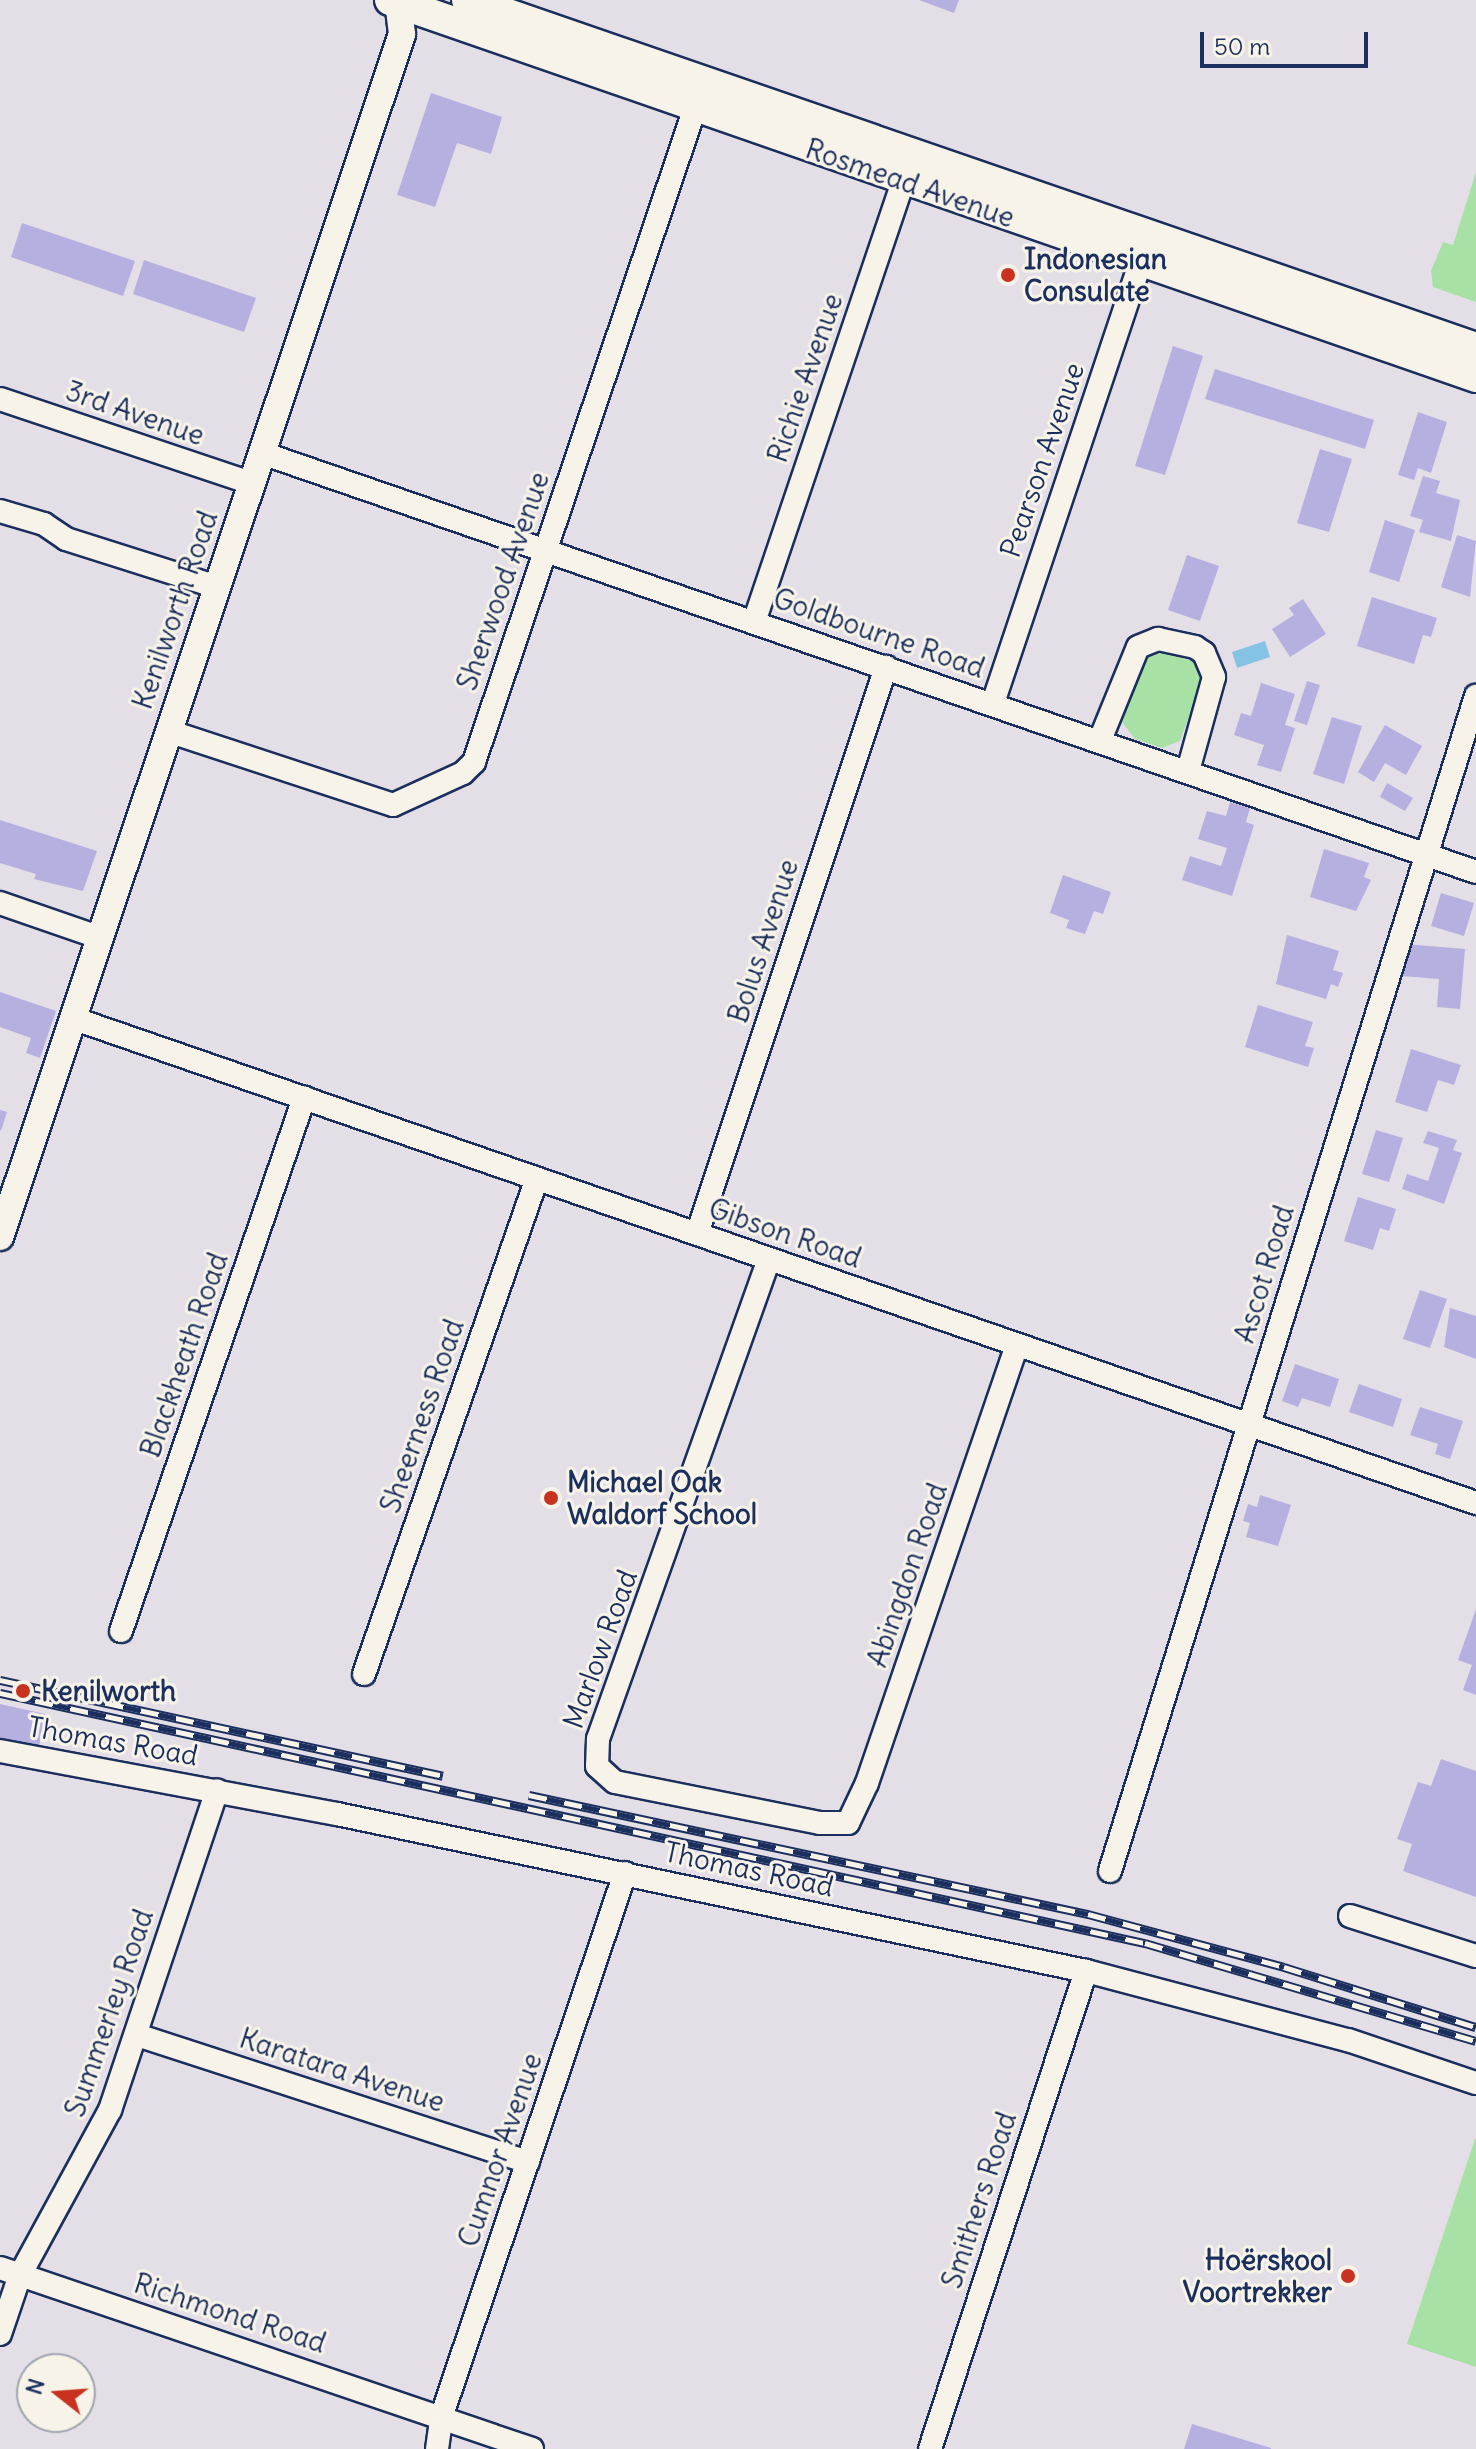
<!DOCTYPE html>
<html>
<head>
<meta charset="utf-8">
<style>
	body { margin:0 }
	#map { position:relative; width:1476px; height:2449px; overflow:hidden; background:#e4dfe6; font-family:Delius,sans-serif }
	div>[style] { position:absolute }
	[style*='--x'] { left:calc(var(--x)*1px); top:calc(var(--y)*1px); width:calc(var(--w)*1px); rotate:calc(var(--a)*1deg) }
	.green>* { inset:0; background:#a8e1a6 }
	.water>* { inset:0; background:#85c3e5 }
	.building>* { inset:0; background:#b6b0e1 }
	.roads { filter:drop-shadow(2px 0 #1b2f5e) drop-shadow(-2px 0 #1b2f5e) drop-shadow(0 2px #1b2f5e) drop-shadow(0 -2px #1b2f5e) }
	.minor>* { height:22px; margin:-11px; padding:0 11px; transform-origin:11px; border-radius:11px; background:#f7f3e8 }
	.tertiary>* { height:26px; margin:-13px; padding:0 13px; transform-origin:13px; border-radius:13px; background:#f7f3e8 }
	.secondary>* { height:30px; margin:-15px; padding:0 15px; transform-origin:15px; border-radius:15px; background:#f7f3e8 }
	.rail>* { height:9px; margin-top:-4.5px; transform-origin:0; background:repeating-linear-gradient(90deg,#f7f3e8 0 18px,#1b2f5e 0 36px); box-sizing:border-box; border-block:2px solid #1b2f5e }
	.dots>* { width:22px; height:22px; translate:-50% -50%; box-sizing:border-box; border:4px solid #f7f3e8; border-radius:50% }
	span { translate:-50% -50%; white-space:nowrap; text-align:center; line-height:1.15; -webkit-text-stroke:6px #f7f3e8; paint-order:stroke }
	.street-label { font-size:28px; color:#1b2f5e }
	.poi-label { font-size:28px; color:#1b2f5e; font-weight:700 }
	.left { translate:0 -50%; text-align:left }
	.right { translate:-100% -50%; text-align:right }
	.north { position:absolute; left:16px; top:2353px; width:80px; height:80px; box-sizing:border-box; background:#f7f3e8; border:2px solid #9fa5b1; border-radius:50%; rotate:287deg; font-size:22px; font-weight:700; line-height:32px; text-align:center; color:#1b2f5e }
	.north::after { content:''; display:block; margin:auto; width:28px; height:36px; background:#c8321e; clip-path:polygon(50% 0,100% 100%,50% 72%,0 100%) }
	.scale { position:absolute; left:1200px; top:32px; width:168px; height:36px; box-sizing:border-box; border:4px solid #1b2f5e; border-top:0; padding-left:10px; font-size:24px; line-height:28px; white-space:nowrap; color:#1b2f5e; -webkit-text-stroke:6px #f7f3e8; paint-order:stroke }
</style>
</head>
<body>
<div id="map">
	<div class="green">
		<div style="clip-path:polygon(1476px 172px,1476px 302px,1433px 287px,1431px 271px,1443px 242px,1453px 245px)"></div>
		<div style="clip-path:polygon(1164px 652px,1194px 662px,1203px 678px,1180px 741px,1162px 748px,1135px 739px,1122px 722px,1144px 659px)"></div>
		<div style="clip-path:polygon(1475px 2139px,1476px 2139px,1476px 2367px,1407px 2344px)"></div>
	</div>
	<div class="water">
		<div style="clip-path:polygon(1265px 641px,1270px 657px,1237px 668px,1232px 652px)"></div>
	</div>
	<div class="building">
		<div style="clip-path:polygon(919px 0,959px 0,954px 13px)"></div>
		<div style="clip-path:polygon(431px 93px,502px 117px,491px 154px,457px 143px,435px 207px,397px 195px)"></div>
		<div style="clip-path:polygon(22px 223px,135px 261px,123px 296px,11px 257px)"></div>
		<div style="clip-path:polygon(144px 260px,256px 298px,244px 332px,133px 294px)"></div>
		<div style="clip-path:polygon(1173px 346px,1203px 356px,1165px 475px,1135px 466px)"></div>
		<div style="clip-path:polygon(1215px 369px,1374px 420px,1365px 449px,1205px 399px)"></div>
		<div style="clip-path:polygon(1418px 412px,1447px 422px,1431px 473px,1418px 468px,1414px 480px,1398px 475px)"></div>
		<div style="clip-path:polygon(1320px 449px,1352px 459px,1329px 532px,1297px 523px)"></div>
		<div style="clip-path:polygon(1423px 476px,1440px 481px,1436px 493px,1460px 500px,1451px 541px,1419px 532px,1423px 520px,1410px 516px)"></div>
		<div style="clip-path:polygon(1385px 520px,1415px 530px,1399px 582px,1369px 572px)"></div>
		<div style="clip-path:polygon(1457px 535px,1476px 541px,1470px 597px,1441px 587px)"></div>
		<div style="clip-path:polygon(1187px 555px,1219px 566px,1200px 621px,1168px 610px)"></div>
		<div style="clip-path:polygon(1372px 597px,1437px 618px,1431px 637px,1423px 635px,1414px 664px,1357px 646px)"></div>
		<div style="clip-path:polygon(1303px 599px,1326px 634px,1290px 657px,1272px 629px,1294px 615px,1289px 608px)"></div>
		<div style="clip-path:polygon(1307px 681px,1320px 685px,1307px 725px,1294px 721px)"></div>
		<div style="clip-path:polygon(1261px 683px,1295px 694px,1285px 725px,1295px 728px,1281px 772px,1257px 765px,1264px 745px,1234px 735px,1241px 713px,1251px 716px)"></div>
		<div style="clip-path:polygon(1332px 717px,1362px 726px,1344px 784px,1313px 774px)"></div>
		<div style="clip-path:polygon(1385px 725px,1422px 746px,1406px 775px,1385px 763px,1374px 782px,1358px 772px)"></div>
		<div style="clip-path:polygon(1387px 783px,1413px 798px,1405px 811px,1380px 797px)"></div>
		<div style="clip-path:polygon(1230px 802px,1250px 808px,1246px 822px,1254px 825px,1232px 896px,1182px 880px,1190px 856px,1221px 866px,1227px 848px,1198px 839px,1207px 811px,1226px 816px)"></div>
		<div style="clip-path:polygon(0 820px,97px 851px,83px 891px,34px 879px,36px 874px,0 863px)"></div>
		<div style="clip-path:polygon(1324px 849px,1369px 863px,1364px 877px,1371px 880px,1356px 911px,1310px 897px)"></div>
		<div style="clip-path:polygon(1063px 875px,1111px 892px,1103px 914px,1094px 911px,1085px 934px,1066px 928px,1069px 920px,1050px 913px)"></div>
		<div style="clip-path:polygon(1441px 893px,1474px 903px,1464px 936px,1431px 926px)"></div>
		<div style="clip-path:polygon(1287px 935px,1339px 951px,1333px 970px,1343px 973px,1338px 987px,1331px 984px,1326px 999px,1276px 984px)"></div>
		<div style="clip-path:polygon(1405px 944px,1465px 949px,1460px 1009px,1437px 1007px,1439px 979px,1402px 976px)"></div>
		<div style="clip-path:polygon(0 992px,56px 1011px,40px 1058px,26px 1053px,31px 1038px,0 1027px)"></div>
		<div style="clip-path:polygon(1258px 1005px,1313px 1022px,1305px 1046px,1314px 1048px,1308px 1067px,1245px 1047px)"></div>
		<div style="clip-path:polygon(1411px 1049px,1461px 1065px,1454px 1085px,1438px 1080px,1427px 1112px,1395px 1102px)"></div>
		<div style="clip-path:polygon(0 1110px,7px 1112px,1px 1131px,0 1130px)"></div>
		<div style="clip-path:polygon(1376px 1130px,1403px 1138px,1389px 1182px,1362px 1174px)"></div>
		<div style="clip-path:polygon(1428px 1131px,1457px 1140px,1453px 1150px,1462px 1153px,1444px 1204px,1402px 1189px,1407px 1174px,1428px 1181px,1439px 1148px,1423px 1143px)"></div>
		<div style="clip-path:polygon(1358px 1197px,1396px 1209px,1389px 1231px,1380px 1228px,1373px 1250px,1344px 1241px)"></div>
		<div style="clip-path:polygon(1420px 1290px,1447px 1299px,1430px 1348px,1403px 1339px)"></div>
		<div style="clip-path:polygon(1450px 1308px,1476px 1316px,1476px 1359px,1444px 1347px)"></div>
		<div style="clip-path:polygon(1295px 1364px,1339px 1379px,1330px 1407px,1302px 1398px,1298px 1407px,1282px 1401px)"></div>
		<div style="clip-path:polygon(1359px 1384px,1402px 1399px,1393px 1427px,1349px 1412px)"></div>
		<div style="clip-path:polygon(1420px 1407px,1463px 1421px,1450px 1459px,1435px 1454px,1438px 1444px,1410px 1435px)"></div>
		<div style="clip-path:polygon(1260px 1495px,1291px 1505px,1278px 1546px,1246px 1537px,1250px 1523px,1243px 1521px,1248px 1504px,1257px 1507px)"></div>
		<div style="clip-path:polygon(1476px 1609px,1476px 1695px,1463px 1690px,1472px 1665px,1458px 1660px)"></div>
		<div style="clip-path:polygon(0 1704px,45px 1714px,39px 1746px,0 1738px)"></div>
		<div style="clip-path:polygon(1441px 1759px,1476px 1771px,1476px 1897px,1403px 1871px,1412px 1844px,1397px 1839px,1418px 1782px,1431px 1786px)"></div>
		<div style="clip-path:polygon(1192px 2424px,1271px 2448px,1271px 2449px,1184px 2449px)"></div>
	</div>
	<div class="roads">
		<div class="minor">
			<div style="--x:0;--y:399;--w:265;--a:18.5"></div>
			<div style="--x:262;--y:453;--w:1284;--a:19.04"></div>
			<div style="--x:0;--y:511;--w:46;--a:16.5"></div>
			<div style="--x:44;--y:524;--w:27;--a:34"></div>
			<div style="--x:66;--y:539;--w:158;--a:17.6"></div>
			<div style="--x:754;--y:622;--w:484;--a:-71.3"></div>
			<div style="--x:993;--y:703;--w:479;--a:-71.5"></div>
			<div style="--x:168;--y:731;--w:237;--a:18.2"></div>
			<div style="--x:393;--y:805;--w:77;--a:-24.6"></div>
			<div style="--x:463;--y:773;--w:16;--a:-45"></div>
			<div style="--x:474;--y:762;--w:690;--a:-71.33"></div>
			<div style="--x:1100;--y:740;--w:100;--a:-67.8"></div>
			<div style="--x:1138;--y:647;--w:22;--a:-22"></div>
			<div style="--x:1158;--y:639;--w:38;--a:12"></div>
			<div style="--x:1195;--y:647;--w:11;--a:34"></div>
			<div style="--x:1204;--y:653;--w:26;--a:67"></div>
			<div style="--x:1214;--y:677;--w:98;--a:105.5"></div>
			<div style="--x:0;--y:903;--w:107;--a:19.1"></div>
			<div style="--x:75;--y:1019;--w:1482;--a:19.06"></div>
			<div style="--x:697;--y:1234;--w:598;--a:-71.57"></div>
			<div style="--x:769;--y:1259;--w:510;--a:109.61"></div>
			<div style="--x:598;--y:1739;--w:27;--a:92"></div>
			<div style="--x:597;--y:1766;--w:24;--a:42"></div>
			<div style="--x:615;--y:1782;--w:209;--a:11.3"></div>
			<div style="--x:820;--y:1823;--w:28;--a:0"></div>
			<div style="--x:848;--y:1823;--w:44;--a:-64.6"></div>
			<div style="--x:867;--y:1783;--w:463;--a:-71.1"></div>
			<div style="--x:121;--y:1631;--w:564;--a:-71.05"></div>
			<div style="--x:364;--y:1674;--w:525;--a:-70.77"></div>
			<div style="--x:0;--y:1751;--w:343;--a:10.6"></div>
			<div style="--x:337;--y:1814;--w:765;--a:11.84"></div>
			<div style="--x:1086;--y:1971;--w:271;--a:14.8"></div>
			<div style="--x:1348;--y:2040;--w:135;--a:18.6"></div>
			<div style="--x:1110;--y:1871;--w:1231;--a:-72.7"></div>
			<div style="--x:1350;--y:1916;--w:132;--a:17.6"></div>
			<div style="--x:137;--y:2035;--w:411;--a:18"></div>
			<div style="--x:0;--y:2268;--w:562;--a:18.79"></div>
			<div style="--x:0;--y:2334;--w:62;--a:-71.3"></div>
			<div style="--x:20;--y:2275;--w:188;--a:-61.4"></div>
			<div style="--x:110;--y:2110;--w:337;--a:-71.5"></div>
			<div style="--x:437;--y:2449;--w:34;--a:-82"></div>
			<div style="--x:442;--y:2415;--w:572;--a:-71.34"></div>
			<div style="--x:930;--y:2449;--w:503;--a:-71.93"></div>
		</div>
		<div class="tertiary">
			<div style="--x:0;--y:1237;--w:1268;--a:-71.52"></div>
			<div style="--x:402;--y:34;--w:34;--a:-97"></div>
		</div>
		<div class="secondary">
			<div style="--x:390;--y:0;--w:1150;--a:19.14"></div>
			<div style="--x:467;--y:0;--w:1067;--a:19.03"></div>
		</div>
	</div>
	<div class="rail">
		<div style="--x:0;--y:1680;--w:453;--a:12.2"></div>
		<div style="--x:0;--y:1693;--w:1172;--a:12.32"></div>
		<div style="--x:1145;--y:1943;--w:345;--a:16.5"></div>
		<div style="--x:529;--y:1795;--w:572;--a:12.02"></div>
		<div style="--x:1088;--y:1914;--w:203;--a:15.1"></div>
		<div style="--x:1284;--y:1967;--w:201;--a:17.4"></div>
	</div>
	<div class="dots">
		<div style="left:1008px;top:275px;background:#c8321e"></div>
		<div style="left:551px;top:1498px;background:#c8321e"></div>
		<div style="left:23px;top:1691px;background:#c8321e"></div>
		<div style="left:1348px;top:2276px;background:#c8321e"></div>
	</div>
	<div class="street-label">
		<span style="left:910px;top:183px;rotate:19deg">Rosmead Avenue</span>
		<span style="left:805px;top:378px;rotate:-71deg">Richie Avenue</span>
		<span style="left:135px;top:413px;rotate:19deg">3rd Avenue</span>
		<span style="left:1042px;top:460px;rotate:-71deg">Pearson Avenue</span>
		<span style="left:503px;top:581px;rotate:-71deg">Sherwood Avenue</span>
		<span style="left:175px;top:610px;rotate:-71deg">Kenilworth Road</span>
		<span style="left:879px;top:633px;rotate:19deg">Goldbourne Road</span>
		<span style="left:763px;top:941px;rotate:-72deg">Bolus Avenue</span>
		<span style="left:785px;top:1233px;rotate:19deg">Gibson Road</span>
		<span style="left:1264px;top:1274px;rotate:-73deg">Ascot Road</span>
		<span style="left:184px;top:1355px;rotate:-71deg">Blackheath Road</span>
		<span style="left:422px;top:1416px;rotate:-71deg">Sheerness Road</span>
		<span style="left:907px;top:1575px;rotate:-71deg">Abingdon Road</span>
		<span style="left:600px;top:1649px;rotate:-70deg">Marlow Road</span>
		<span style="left:113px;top:1741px;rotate:10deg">Thomas Road</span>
		<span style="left:749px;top:1869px;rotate:12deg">Thomas Road</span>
		<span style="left:109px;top:2013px;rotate:-71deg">Summerley Road</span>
		<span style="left:342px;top:2070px;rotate:18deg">Karatara Avenue</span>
		<span style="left:500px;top:2150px;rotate:-71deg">Cumnor Avenue</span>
		<span style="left:979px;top:2200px;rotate:-72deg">Smithers Road</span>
		<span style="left:230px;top:2313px;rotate:18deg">Richmond Road</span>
	</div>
	<div class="poi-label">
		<span class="left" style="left:1024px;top:275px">Indonesian<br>Consulate</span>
		<span class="left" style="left:567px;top:1498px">Michael Oak<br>Waldorf School</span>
		<span class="left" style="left:41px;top:1691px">Kenilworth</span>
		<span class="right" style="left:1332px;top:2276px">Hoërskool<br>Voortrekker</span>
	</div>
	<div class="north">N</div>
	<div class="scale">50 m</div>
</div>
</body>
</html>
